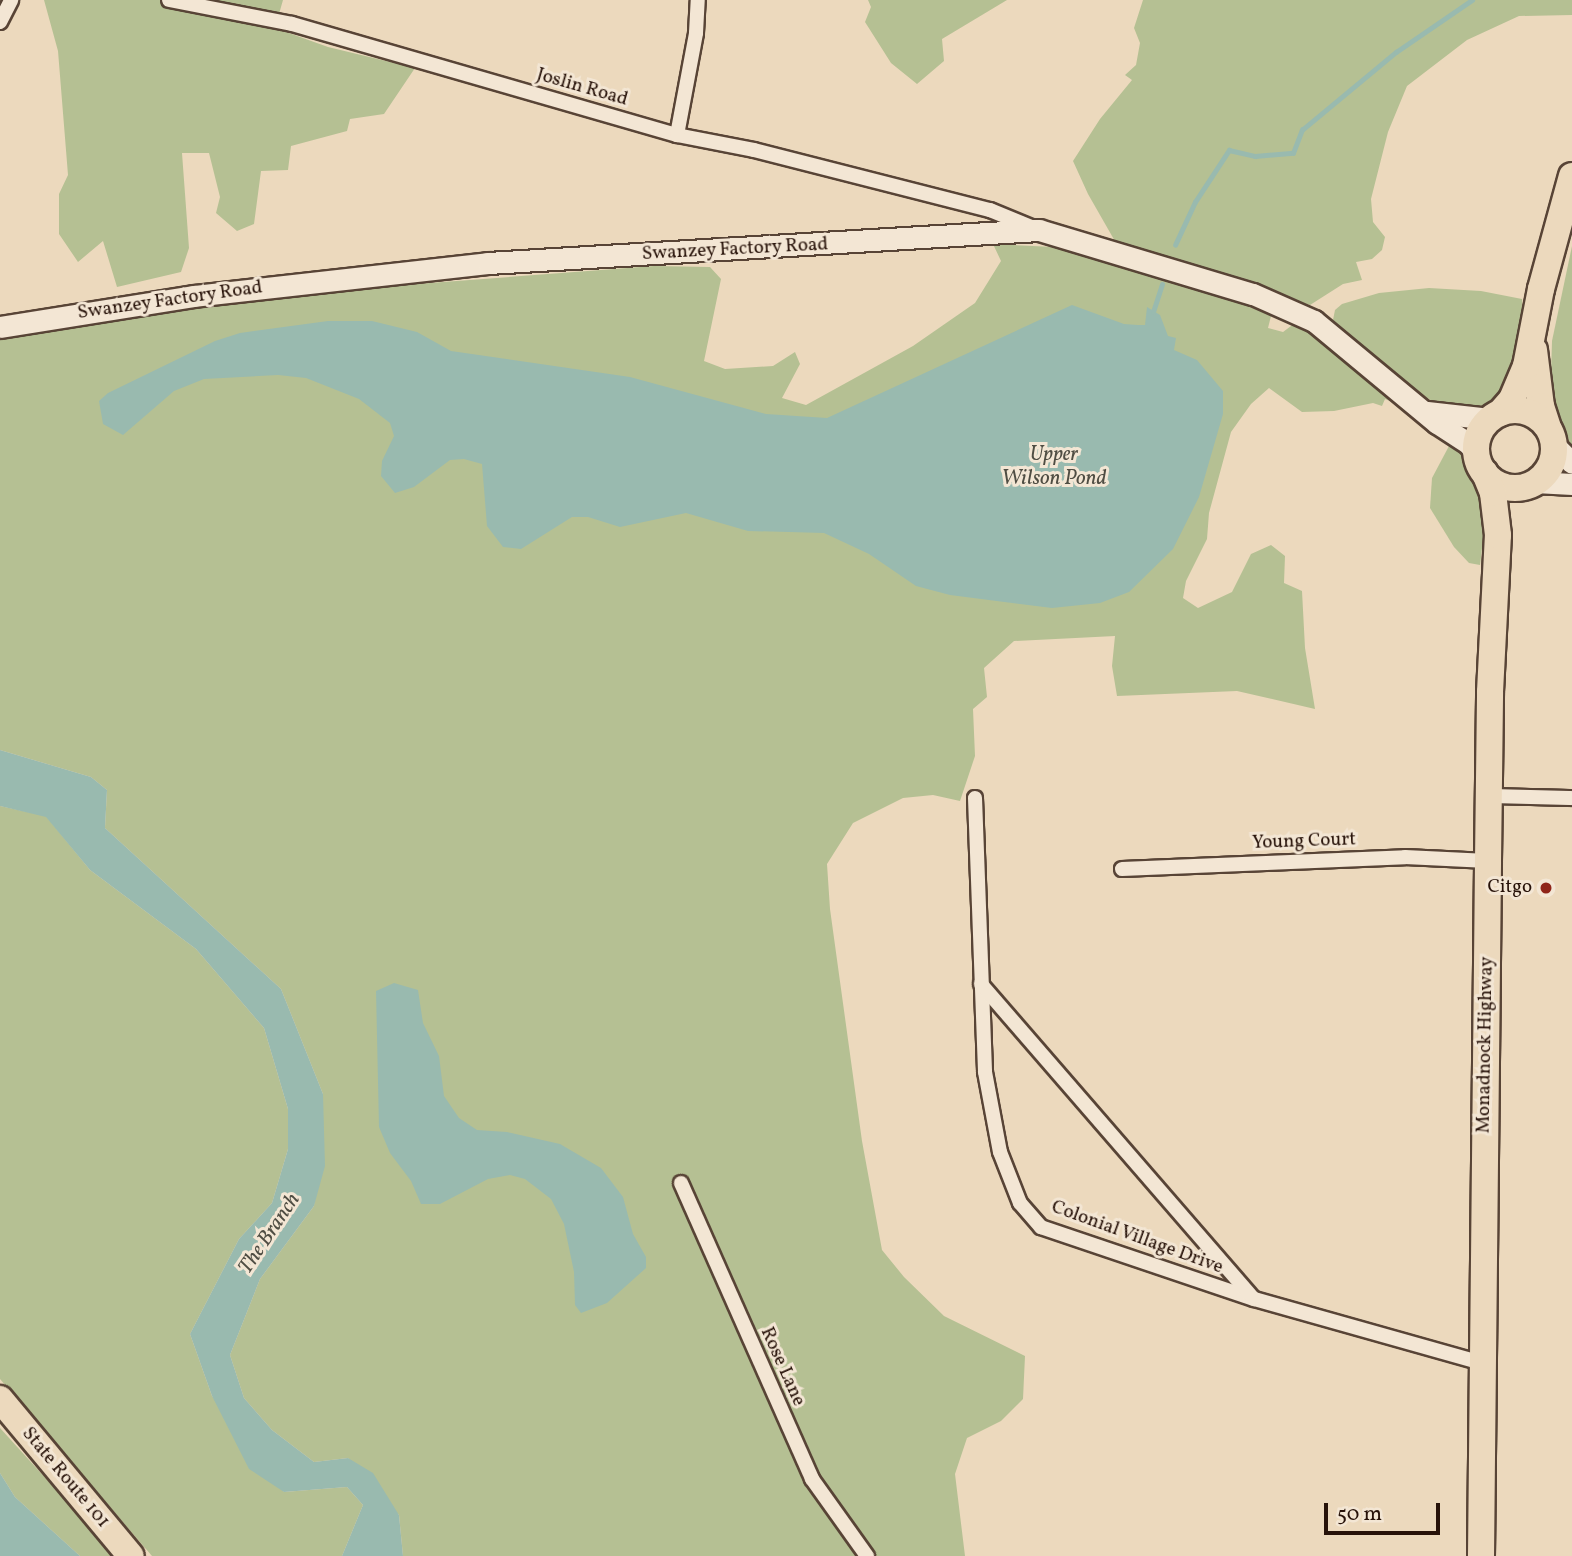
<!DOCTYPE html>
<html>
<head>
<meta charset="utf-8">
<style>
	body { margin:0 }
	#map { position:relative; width:1572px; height:1556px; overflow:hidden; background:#ecd9bd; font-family:Vollkorn,serif }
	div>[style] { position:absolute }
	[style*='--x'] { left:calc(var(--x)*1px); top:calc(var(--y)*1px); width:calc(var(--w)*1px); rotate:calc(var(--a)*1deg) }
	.green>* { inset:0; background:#b5c093 }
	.water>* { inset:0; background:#99baaf }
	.stream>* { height:4.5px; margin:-2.25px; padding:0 2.25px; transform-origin:2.25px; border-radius:2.25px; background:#99baaf }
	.roads { filter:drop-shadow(2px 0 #584436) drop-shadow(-2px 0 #584436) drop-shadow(0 2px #584436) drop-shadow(0 -2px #584436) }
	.street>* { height:14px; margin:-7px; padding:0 7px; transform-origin:7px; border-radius:7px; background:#f3e6d4 }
	.secondary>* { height:21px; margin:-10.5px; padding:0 10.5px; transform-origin:10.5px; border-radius:10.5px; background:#f3e6d4 }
	.highway>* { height:26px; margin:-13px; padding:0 13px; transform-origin:13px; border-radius:13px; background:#ecd9bd }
	.highway>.ring { margin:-13px; padding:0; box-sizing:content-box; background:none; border:26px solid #ecd9bd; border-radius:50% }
	.dots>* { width:19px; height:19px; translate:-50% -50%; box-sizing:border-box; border:4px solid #f3e6d4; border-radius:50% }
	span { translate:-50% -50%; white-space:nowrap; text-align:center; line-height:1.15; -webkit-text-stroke:6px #f3e6d4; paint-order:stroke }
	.street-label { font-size:19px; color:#271209 }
	.poi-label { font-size:19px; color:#271209 }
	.right { translate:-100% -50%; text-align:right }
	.water-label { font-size:21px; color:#4f4d43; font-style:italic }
	.scale { position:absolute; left:1324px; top:1503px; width:116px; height:32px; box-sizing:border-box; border:4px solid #271209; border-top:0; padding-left:9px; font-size:21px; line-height:24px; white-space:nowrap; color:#271209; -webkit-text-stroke:5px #f3e6d4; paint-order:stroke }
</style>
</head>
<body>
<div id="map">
	<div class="green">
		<div style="clip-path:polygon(44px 0,283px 0,275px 28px,328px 47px,415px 68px,384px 114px,350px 119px,347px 131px,291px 146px,288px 170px,261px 171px,254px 224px,237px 231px,216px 213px,220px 197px,209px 153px,182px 153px,189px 248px,181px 272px,117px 287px,103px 241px,78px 262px,59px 234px,59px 194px,68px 175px,58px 51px)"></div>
		<div style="clip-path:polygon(868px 0,1007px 0,942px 39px,944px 61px,917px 84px,891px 63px,865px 22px,871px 7px)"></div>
		<div style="clip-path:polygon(1143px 0,1572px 0,1572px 15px,1519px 16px,1467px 40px,1407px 86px,1388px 132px,1371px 199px,1373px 222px,1385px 237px,1382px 250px,1372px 259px,1356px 262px,1362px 280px,1343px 284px,1310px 305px,1116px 243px,1088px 194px,1073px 161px,1100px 119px,1132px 80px,1125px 75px,1136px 65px,1140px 43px,1134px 28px)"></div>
		<div style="clip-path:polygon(993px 244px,1054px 247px,1086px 253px,1272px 312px,1268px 328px,1283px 332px,1295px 323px,1315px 333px,1395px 403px,1385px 399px,1382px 406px,1373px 403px,1334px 411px,1302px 412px,1269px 388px,1251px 404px,1231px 432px,1209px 513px,1207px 539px,1186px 581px,1183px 598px,1198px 608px,1232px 592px,1251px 554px,1271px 545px,1285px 556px,1284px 583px,1302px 591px,1305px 648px,1315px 709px,1237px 691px,1117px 696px,1112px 666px,1115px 636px,1014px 641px,984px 668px,987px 697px,973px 709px,975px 756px,960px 801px,933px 795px,903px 798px,853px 823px,827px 864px,830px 909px,862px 1141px,882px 1250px,904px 1277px,944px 1316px,1025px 1356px,1023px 1399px,1001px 1421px,967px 1438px,955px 1474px,965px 1556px,403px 1556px,399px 1515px,348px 1458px,314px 1462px,272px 1430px,244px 1398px,230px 1355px,260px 1279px,314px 1206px,323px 1094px,281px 989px,105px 828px,107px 790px,91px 777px,0 750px,0 338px,212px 304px,403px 285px,654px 266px,710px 267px,721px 279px,704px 361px,725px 369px,773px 366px,795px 352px,800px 364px,782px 398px,806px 405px,913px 346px,975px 303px,1001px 261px)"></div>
		<div style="clip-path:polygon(1572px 246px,1572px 449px,1553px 398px,1551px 374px,1552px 341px)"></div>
		<div style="clip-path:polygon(1429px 288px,1481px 291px,1522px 299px,1523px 316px,1514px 381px,1488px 411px,1452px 410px,1432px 401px,1402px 381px,1333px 320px,1335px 310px,1342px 304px,1379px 293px)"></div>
		<div style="clip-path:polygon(1457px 445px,1470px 461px,1482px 483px,1486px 516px,1480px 565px,1469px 563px,1454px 547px,1430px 508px,1432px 478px,1449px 446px)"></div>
		<div style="clip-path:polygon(0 806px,46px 816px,90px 870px,196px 949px,264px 1028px,288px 1109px,288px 1149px,272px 1203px,239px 1239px,190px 1334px,212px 1396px,284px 1492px,347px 1487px,363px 1505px,342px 1556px,152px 1556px,0 1379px)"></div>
		<div style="clip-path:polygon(0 1428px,69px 1504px,112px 1556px,80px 1556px,15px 1497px,0 1473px)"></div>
	</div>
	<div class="water">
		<div style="clip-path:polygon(1072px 305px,1124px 324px,1138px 325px,1145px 325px,1147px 307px,1160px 315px,1168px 336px,1176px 338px,1174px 350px,1197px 360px,1223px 391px,1223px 414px,1199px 497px,1173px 549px,1129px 592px,1100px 603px,1052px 608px,950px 595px,916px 586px,869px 554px,824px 533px,748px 531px,686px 513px,620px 527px,588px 517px,572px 517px,521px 549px,503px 547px,487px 526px,482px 464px,464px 459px,450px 460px,414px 487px,395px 493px,381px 476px,382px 461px,394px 436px,390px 423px,359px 399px,306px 378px,278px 375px,204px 379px,174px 391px,123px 435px,103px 424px,99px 401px,108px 393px,215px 341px,240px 333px,328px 321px,372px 321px,417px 332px,451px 351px,630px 377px,766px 414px,827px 418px)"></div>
		<div style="clip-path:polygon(0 750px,91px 777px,107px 790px,105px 828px,281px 989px,323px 1094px,325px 1166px,314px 1206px,260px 1279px,230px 1355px,244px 1398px,272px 1430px,314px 1462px,348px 1458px,373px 1473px,399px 1515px,403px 1556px,342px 1556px,363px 1505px,347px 1487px,284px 1492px,249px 1469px,212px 1396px,190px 1334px,239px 1239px,272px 1203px,288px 1149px,288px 1109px,264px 1028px,196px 949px,90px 870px,46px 817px,0 806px)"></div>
		<div style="clip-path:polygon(394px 983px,418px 990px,423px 1023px,439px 1056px,444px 1096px,459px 1118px,477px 1130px,507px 1132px,560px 1144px,601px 1168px,623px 1197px,633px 1234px,646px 1257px,646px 1268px,607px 1303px,581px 1313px,575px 1305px,574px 1272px,564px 1224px,551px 1199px,525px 1179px,510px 1175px,488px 1179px,440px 1204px,421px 1204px,411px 1181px,390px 1153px,379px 1127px,376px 991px)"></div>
		<div style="clip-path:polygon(0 1473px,15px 1497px,80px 1556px,0 1556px)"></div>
	</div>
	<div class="stream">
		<div style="--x:1175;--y:245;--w:47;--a:-65.1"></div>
		<div style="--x:1195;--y:202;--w:62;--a:-56.8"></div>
		<div style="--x:1229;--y:150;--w:27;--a:13"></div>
		<div style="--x:1255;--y:156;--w:38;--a:-5"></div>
		<div style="--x:1293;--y:153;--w:25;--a:-69"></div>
		<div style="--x:1302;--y:130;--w:122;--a:-39.7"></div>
		<div style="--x:1396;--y:52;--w:92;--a:-34.4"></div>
		<div style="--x:1153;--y:312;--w:29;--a:-72"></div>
	</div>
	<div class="roads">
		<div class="street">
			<div style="--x:169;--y:0;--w:125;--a:11"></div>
			<div style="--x:292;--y:24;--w:401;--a:16.1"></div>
			<div style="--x:677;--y:135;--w:78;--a:11"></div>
			<div style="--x:754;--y:150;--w:244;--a:14.3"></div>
			<div style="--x:990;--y:210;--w:44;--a:22.5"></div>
			<div style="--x:0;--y:22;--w:25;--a:-63"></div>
			<div style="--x:677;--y:135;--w:104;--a:-79.4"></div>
			<div style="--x:696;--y:33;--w:33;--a:-87"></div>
			<div style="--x:1489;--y:796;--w:83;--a:1.4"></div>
			<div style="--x:975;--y:798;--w:274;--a:87.9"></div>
			<div style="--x:985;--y:1072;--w:81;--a:79.4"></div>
			<div style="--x:1000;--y:1152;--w:55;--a:68.6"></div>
			<div style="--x:1020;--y:1203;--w:32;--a:49"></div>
			<div style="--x:1041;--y:1227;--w:225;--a:18.7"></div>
			<div style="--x:1254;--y:1299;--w:237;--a:15.7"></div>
			<div style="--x:1122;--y:869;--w:283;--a:-2.4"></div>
			<div style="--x:1405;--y:857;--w:83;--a:2.8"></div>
			<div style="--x:981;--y:984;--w:415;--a:49.1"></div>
			<div style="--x:681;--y:1183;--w:324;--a:66.1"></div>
			<div style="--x:812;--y:1479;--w:95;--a:54.5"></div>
		</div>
		<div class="secondary">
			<div style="--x:0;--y:327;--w:196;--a:-9.1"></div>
			<div style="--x:194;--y:296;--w:296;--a:-6.4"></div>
			<div style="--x:488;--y:263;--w:552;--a:-3.43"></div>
			<div style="--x:1039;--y:230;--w:223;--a:16.7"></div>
			<div style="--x:1253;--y:294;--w:67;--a:23.9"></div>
			<div style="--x:1314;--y:321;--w:160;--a:39.7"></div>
			<div style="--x:1437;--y:423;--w:38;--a:33"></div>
			<div style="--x:1469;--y:444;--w:12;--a:55"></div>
			<div style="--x:1427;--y:412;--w:63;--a:6.3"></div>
			<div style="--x:1554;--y:445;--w:25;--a:45"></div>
			<div style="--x:1535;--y:482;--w:37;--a:3"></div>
		</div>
		<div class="highway">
			<div style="--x:1534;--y:350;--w:56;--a:82.9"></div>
			<div style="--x:1541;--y:406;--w:22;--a:72"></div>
			<div class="ring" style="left:1476px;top:410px;width:52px;height:52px"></div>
			<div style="--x:1500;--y:413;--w:18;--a:-49"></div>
			<div style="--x:1512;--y:399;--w:36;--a:-67"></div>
			<div style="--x:1526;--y:366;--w:78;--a:-79"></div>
			<div style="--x:1541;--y:289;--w:117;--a:-74.7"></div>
			<div style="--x:0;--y:1399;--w:204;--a:50.2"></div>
			<div style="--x:1481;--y:1556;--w:695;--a:-89.42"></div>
			<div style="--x:1488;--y:861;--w:169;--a:-89.3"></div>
			<div style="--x:1490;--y:692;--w:157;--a:-87.1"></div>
			<div style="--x:1498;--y:535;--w:42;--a:-96.8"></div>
			<div style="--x:1493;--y:493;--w:22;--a:-112"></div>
		</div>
	</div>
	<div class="dots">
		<div style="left:1546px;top:888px;background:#8f2418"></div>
	</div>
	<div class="street-label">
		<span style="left:582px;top:88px;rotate:16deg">Joslin Road</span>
		<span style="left:735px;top:250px;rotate:-3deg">Swanzey Factory Road</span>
		<span style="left:170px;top:301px;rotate:-8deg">Swanzey Factory Road</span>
		<span style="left:1304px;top:842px;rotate:-2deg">Young Court</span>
		<span style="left:1486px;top:1045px;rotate:-89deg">Monadnock Highway</span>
		<span style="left:1137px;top:1238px;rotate:20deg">Colonial Village Drive</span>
		<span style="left:782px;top:1367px;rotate:66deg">Rose Lane</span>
		<span style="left:65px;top:1478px;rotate:50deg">State Route 101</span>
	</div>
	<div class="poi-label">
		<span class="right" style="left:1532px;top:888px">Citgo</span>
	</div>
	<div class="water-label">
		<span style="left:1054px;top:467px">Upper<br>Wilson Pond</span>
		<span style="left:270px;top:1234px;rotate:-56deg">The Branch</span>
	</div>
	<div class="scale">50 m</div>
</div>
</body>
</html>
